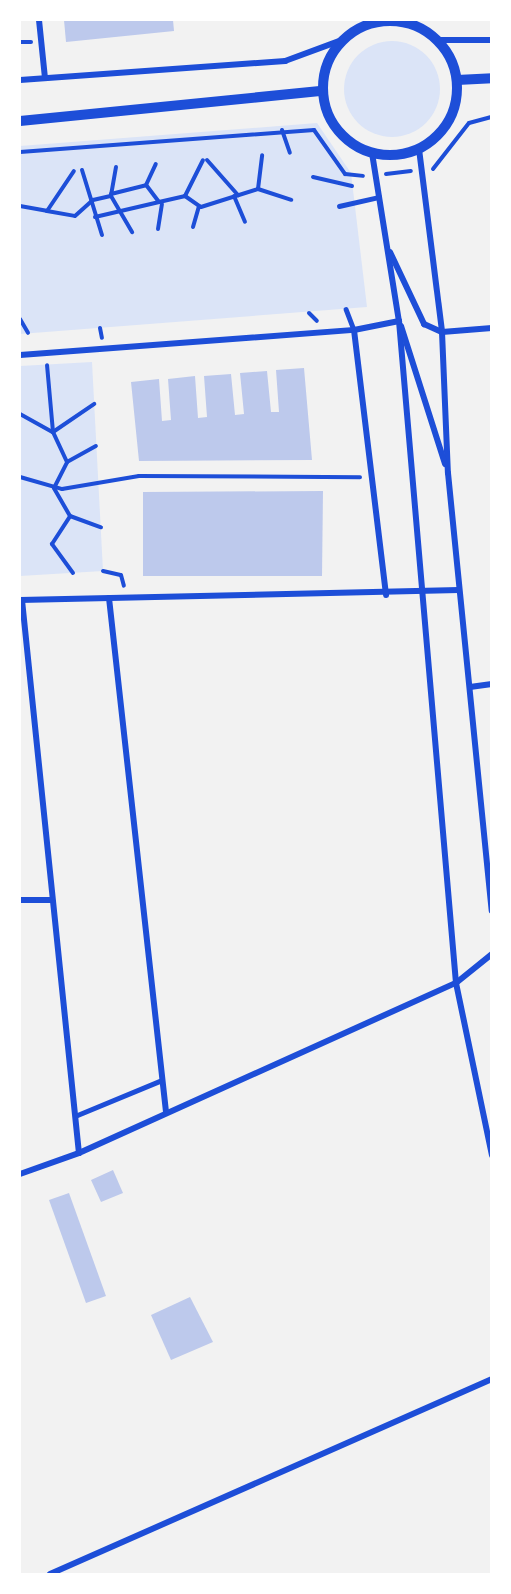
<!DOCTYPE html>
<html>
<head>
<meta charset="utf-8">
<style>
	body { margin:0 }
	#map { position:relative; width:511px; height:1594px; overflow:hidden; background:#f2f2f2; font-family:Cabin,sans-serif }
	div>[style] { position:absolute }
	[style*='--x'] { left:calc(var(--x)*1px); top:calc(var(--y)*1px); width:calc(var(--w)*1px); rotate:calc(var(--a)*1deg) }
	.green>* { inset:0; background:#dbe4f7 }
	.round { border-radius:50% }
	.building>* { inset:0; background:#bdc9ec }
	.path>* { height:4px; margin:-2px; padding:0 2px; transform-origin:2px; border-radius:2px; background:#1d4ed8 }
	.service>* { height:4.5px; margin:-2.25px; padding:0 2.25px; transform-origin:2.25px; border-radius:2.25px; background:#1d4ed8 }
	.minor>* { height:6px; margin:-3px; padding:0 3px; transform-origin:3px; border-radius:3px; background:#1d4ed8 }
	.tertiary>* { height:10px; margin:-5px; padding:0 5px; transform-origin:5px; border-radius:5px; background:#1d4ed8 }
	.tertiary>.ring { margin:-5px; padding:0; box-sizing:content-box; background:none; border:10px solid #1d4ed8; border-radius:50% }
	span { translate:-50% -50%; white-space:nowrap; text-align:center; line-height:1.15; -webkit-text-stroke:5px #fff; paint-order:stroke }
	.frame { position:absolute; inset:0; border:21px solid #fff; pointer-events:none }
</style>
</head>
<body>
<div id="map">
	<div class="green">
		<div class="round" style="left:344px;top:41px;width:96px;height:96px"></div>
		<div style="clip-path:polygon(317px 123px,351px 173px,367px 307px,20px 334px,20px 146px)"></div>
		<div style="clip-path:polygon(92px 362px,103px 571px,20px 576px,20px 366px)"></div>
	</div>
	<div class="building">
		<div style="clip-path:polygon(64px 20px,173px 20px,174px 31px,66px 42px)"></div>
		<div style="clip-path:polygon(304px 368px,312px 460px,139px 461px,131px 382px,159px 379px,162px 421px,171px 420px,168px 379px,195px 376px,198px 418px,207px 417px,204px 376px,231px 374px,235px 415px,244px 414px,240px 373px,267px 371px,271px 412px,279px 412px,276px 370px)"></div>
		<div style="clip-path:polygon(323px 491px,322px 576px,143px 576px,143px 492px)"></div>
		<div style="clip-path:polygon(113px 1170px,123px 1193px,101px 1202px,91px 1180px)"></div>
		<div style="clip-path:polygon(69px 1193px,106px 1296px,86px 1303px,49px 1200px)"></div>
		<div style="clip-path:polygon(190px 1297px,213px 1342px,171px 1360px,151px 1315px)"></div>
	</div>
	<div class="path">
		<div style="--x:20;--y:42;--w:11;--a:0"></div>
		<div style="--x:282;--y:130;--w:24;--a:71"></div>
		<div style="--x:20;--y:152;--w:295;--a:-4.3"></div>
		<div style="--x:314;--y:130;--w:54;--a:54.8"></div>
		<div style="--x:345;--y:174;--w:18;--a:6"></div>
		<div style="--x:207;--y:160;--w:47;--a:48.5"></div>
		<div style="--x:116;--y:167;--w:29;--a:100"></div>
		<div style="--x:111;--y:196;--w:42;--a:59.7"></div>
		<div style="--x:433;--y:169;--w:58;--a:-52"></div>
		<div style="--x:469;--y:123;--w:24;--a:-15"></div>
		<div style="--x:82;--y:170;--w:68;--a:72.9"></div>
		<div style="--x:386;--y:174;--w:25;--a:-7"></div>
		<div style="--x:313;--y:177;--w:40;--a:13"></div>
		<div style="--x:146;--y:185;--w:23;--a:-65"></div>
		<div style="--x:258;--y:189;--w:34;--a:-83"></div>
		<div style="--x:111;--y:194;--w:36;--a:-14"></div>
		<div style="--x:185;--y:196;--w:40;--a:-63.4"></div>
		<div style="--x:234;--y:196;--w:28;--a:67"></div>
		<div style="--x:159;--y:202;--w:27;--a:-13"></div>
		<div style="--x:185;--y:196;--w:19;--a:35"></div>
		<div style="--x:201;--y:207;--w:60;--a:-17.5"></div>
		<div style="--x:258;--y:189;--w:35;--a:18"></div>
		<div style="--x:20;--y:206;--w:27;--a:10"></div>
		<div style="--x:47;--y:211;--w:48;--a:-56"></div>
		<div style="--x:47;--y:211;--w:28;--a:10"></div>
		<div style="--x:75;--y:216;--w:24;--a:-42"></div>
		<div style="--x:93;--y:200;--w:18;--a:-13"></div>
		<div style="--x:95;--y:217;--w:66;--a:-13.2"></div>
		<div style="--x:159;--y:202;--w:21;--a:-127"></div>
		<div style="--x:193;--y:227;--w:22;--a:-74"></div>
		<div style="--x:158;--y:229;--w:25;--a:-81"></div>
		<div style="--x:309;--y:313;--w:11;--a:45"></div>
		<div style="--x:20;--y:319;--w:16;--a:60"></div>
		<div style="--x:100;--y:328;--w:10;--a:79"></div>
		<div style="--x:20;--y:414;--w:38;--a:29"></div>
		<div style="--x:53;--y:432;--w:67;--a:-95.1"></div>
		<div style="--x:67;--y:462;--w:33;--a:-115"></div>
		<div style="--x:53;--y:432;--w:50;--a:-34.3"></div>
		<div style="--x:20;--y:477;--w:44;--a:15.9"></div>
		<div style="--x:62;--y:489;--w:78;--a:-9.6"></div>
		<div style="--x:139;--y:476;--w:221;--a:0.3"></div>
		<div style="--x:70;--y:516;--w:33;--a:20"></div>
		<div style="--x:103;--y:571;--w:18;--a:13"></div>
		<div style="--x:121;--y:575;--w:11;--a:75"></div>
		<div style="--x:73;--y:573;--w:36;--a:-126"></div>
		<div style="--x:52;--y:544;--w:33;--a:-57"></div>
		<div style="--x:70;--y:516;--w:32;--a:-120"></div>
		<div style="--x:54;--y:488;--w:29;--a:-63"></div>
		<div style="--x:67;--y:462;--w:33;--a:-29"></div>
	</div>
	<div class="service">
		<div style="--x:339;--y:206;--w:41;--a:-12.7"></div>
		<div style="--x:346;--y:309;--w:22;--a:69"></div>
		<div style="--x:75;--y:1116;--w:94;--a:-22.5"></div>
	</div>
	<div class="minor">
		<div style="--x:39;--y:20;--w:58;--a:84.1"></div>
		<div style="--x:379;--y:22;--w:2;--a:-63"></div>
		<div style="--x:406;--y:23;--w:3;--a:-90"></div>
		<div style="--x:437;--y:40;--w:55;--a:0"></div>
		<div style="--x:20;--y:80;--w:266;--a:-4.1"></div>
		<div style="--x:285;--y:61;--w:61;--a:-20.2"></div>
		<div style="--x:419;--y:149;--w:184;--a:82.8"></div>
		<div style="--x:442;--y:332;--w:141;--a:87.6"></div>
		<div style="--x:448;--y:473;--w:440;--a:84.3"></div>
		<div style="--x:372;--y:153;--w:170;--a:80.9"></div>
		<div style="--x:399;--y:321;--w:664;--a:85.08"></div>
		<div style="--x:456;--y:983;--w:176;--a:78.2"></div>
		<div style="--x:390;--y:252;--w:80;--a:64.7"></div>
		<div style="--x:424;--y:324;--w:20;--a:24"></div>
		<div style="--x:442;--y:332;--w:50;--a:-4.6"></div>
		<div style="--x:401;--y:326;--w:145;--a:72.3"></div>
		<div style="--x:354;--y:330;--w:267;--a:83.1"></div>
		<div style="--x:20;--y:355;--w:335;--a:-4.3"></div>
		<div style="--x:354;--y:330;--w:46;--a:-11.3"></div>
		<div style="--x:109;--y:598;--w:517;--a:83.67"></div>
		<div style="--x:20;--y:600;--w:439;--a:-1.3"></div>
		<div style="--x:22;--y:600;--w:556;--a:84.12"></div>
		<div style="--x:470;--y:687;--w:22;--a:-8"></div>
		<div style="--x:20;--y:900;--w:31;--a:0"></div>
		<div style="--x:20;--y:1174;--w:63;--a:-19.6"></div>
		<div style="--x:79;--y:1153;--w:414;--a:-24.3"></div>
		<div style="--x:456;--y:983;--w:46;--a:-38.9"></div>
		<div style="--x:50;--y:1574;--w:483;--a:-23.8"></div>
	</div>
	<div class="tertiary">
		<div class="ring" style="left:323px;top:21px;width:124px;height:124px"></div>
		<div style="--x:457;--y:80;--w:35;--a:-3"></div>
		<div style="--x:20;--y:121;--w:304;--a:-5.7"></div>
	</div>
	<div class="frame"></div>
</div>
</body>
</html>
